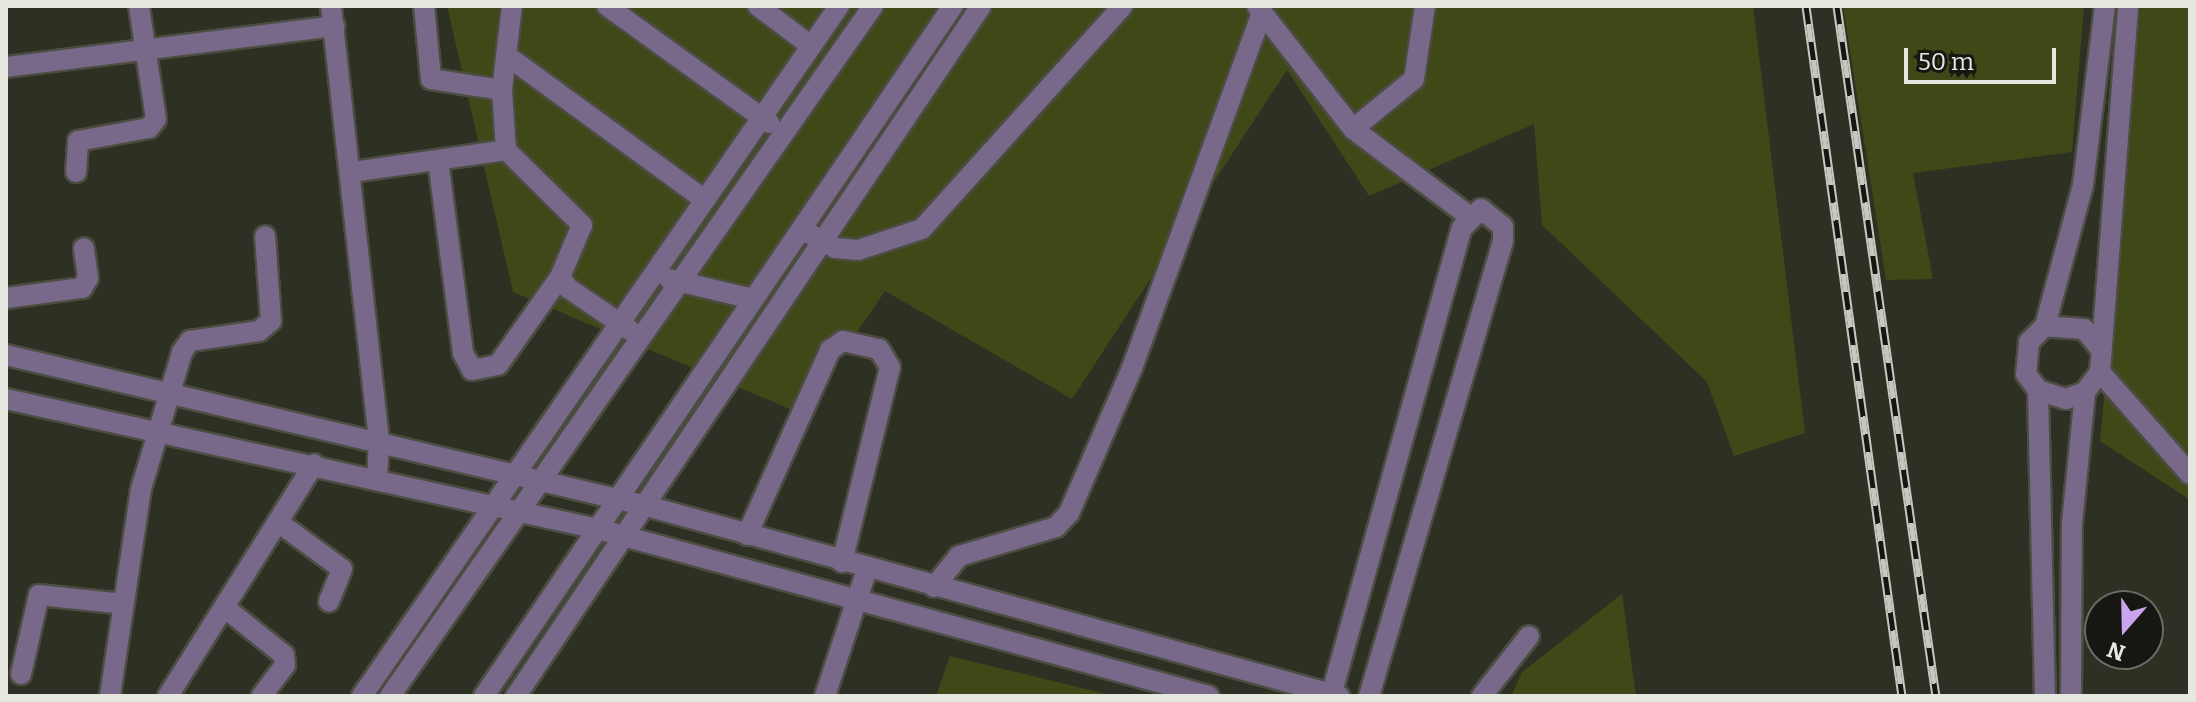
<!DOCTYPE html>
<html>
<head>
<meta charset="utf-8">
<style>
	body { margin:0 }
	#map { position:relative; width:2196px; height:702px; overflow:hidden; background:#2d3023; font-family:Bitter,serif }
	div>[style] { position:absolute }
	[style*='--x'] { left:calc(var(--x)*1px); top:calc(var(--y)*1px); width:calc(var(--w)*1px); rotate:calc(var(--a)*1deg) }
	.green>* { inset:0; background:#3f4816 }
	.roads { filter:drop-shadow(2px 0 #4b4d41) drop-shadow(-2px 0 #4b4d41) drop-shadow(0 2px #4b4d41) drop-shadow(0 -2px #4b4d41) }
	.minor>* { height:20px; margin:-10px; padding:0 10px; transform-origin:10px; border-radius:10px; background:#786889 }
	.rail>* { height:9px; margin-top:-4.5px; transform-origin:0; background:repeating-linear-gradient(90deg,#161712 0 18px,#c6c8bf 0 36px); box-sizing:border-box; border-block:2px solid #c6c8bf }
	span { translate:-50% -50%; white-space:nowrap; text-align:center; line-height:1.15; -webkit-text-stroke:6px #161712; paint-order:stroke }
	.frame { position:absolute; inset:0; border:8px solid #e6e8e0; pointer-events:none }
	.north { position:absolute; left:2084px; top:590px; width:80px; height:80px; box-sizing:border-box; background:#161712; border:2px solid #696b64; border-radius:50%; rotate:200deg; font-size:22px; font-weight:700; line-height:32px; text-align:center; color:#e6e8e0 }
	.north::after { content:''; display:block; margin:auto; width:28px; height:36px; background:#c9a5ee; clip-path:polygon(50% 0,100% 100%,50% 72%,0 100%) }
	.scale { position:absolute; left:1904px; top:48px; width:152px; height:36px; box-sizing:border-box; border:4px solid #e6e8e0; border-top:0; padding-left:10px; font-size:24px; line-height:28px; white-space:nowrap; color:#e6e8e0; -webkit-text-stroke:6px #161712; paint-order:stroke }
</style>
</head>
<body>
<div id="map">
	<div class="green">
		<div style="clip-path:polygon(447px 6px,1753px 6px,1805px 433px,1734px 456px,1707px 382px,1542px 225px,1534px 124px,1369px 196px,1287px 70px,1072px 399px,885px 291px,802px 414px,513px 292px)"></div>
		<div style="clip-path:polygon(1843px 6px,2084px 6px,2072px 152px,1913px 173px,1933px 279px,1886px 280px)"></div>
		<div style="clip-path:polygon(2141px 6px,2190px 6px,2190px 500px,2100px 441px)"></div>
		<div style="clip-path:polygon(1622px 594px,1636px 696px,1511px 696px,1522px 672px)"></div>
		<div style="clip-path:polygon(950px 656px,1114px 696px,936px 696px)"></div>
	</div>
	<div class="roads">
		<div class="minor">
			<div style="--x:331;--y:6;--w:439;--a:83.7"></div>
			<div style="--x:379;--y:442;--w:35;--a:93"></div>
			<div style="--x:424;--y:6;--w:73;--a:84.5"></div>
			<div style="--x:431;--y:79;--w:72;--a:8.8"></div>
			<div style="--x:512;--y:6;--w:85;--a:96.8"></div>
			<div style="--x:502;--y:90;--w:60;--a:86.2"></div>
			<div style="--x:506;--y:150;--w:107;--a:44.6"></div>
			<div style="--x:582;--y:225;--w:56;--a:112.9"></div>
			<div style="--x:560;--y:277;--w:14;--a:54"></div>
			<div style="--x:568;--y:288;--w:76;--a:34.3"></div>
			<div style="--x:607;--y:6;--w:200;--a:35.8"></div>
			<div style="--x:758;--y:6;--w:66;--a:37"></div>
			<div style="--x:1257;--y:6;--w:156;--a:52"></div>
			<div style="--x:1353;--y:129;--w:145;--a:36.9"></div>
			<div style="--x:506;--y:55;--w:246;--a:36.1"></div>
			<div style="--x:6;--y:67;--w:331;--a:-7.1"></div>
			<div style="--x:1353;--y:129;--w:79;--a:-39.3"></div>
			<div style="--x:1414;--y:79;--w:74;--a:-81.4"></div>
			<div style="--x:438;--y:160;--w:195;--a:82.6"></div>
			<div style="--x:463;--y:353;--w:19;--a:62"></div>
			<div style="--x:472;--y:370;--w:26;--a:-11"></div>
			<div style="--x:498;--y:365;--w:108;--a:-54.8"></div>
			<div style="--x:76;--y:172;--w:31;--a:-86"></div>
			<div style="--x:78;--y:141;--w:72;--a:-10.4"></div>
			<div style="--x:149;--y:128;--w:11;--a:-52"></div>
			<div style="--x:156;--y:119;--w:114;--a:-98.6"></div>
			<div style="--x:352;--y:172;--w:156;--a:-8.1"></div>
			<div style="--x:810;--y:234;--w:29;--a:29"></div>
			<div style="--x:835;--y:248;--w:23;--a:5"></div>
			<div style="--x:858;--y:250;--w:67;--a:-18.2"></div>
			<div style="--x:922;--y:229;--w:300;--a:-48"></div>
			<div style="--x:669;--y:279;--w:86;--a:13.4"></div>
			<div style="--x:6;--y:298;--w:77;--a:-7.5"></div>
			<div style="--x:82;--y:288;--w:12;--a:-59"></div>
			<div style="--x:88;--y:278;--w:30;--a:-98"></div>
			<div style="--x:2045;--y:326;--w:146;--a:-74.9"></div>
			<div style="--x:2083;--y:185;--w:180;--a:-83"></div>
			<div style="--x:2098;--y:346;--w:22;--a:-129"></div>
			<div style="--x:2084;--y:329;--w:39;--a:-176"></div>
			<div style="--x:2045;--y:326;--w:23;--a:135"></div>
			<div style="--x:2029;--y:342;--w:32;--a:95"></div>
			<div style="--x:2026;--y:374;--w:20;--a:53"></div>
			<div style="--x:2038;--y:390;--w:29;--a:18"></div>
			<div style="--x:2066;--y:399;--w:20;--a:-20"></div>
			<div style="--x:2085;--y:392;--w:25;--a:-53"></div>
			<div style="--x:2100;--y:372;--w:367;--a:-85.6"></div>
			<div style="--x:6;--y:355;--w:654;--a:13.25"></div>
			<div style="--x:643;--y:505;--w:722;--a:15.35"></div>
			<div style="--x:2100;--y:372;--w:136;--a:48.6"></div>
			<div style="--x:2038;--y:390;--w:306;--a:88.7"></div>
			<div style="--x:6;--y:399;--w:606;--a:12.39"></div>
			<div style="--x:598;--y:529;--w:633;--a:15.29"></div>
			<div style="--x:278;--y:522;--w:79;--a:36.3"></div>
			<div style="--x:342;--y:569;--w:35;--a:112"></div>
			<div style="--x:747;--y:535;--w:203;--a:-65.8"></div>
			<div style="--x:830;--y:350;--w:16;--a:-35"></div>
			<div style="--x:843;--y:341;--w:37;--a:13"></div>
			<div style="--x:879;--y:349;--w:21;--a:59"></div>
			<div style="--x:890;--y:367;--w:201;--a:103.8"></div>
			<div style="--x:934;--y:587;--w:40;--a:-51"></div>
			<div style="--x:959;--y:556;--w:101;--a:-16.6"></div>
			<div style="--x:1056;--y:527;--w:19;--a:-47"></div>
			<div style="--x:1069;--y:513;--w:158;--a:-66.5"></div>
			<div style="--x:1132;--y:368;--w:379;--a:-69.9"></div>
			<div style="--x:224;--y:607;--w:77;--a:38.7"></div>
			<div style="--x:284;--y:655;--w:10;--a:84"></div>
			<div style="--x:285;--y:665;--w:39;--a:127"></div>
			<div style="--x:21;--y:674;--w:81;--a:-77.2"></div>
			<div style="--x:39;--y:595;--w:85;--a:6"></div>
			<div style="--x:110;--y:696;--w:209;--a:-81.5"></div>
			<div style="--x:141;--y:489;--w:143;--a:-73.3"></div>
			<div style="--x:182;--y:352;--w:14;--a:-54"></div>
			<div style="--x:190;--y:341;--w:70;--a:-8.2"></div>
			<div style="--x:259;--y:331;--w:16;--a:-40"></div>
			<div style="--x:271;--y:321;--w:85;--a:-94"></div>
			<div style="--x:168;--y:696;--w:274;--a:-57.8"></div>
			<div style="--x:362;--y:696;--w:839;--a:-55.34"></div>
			<div style="--x:390;--y:696;--w:842;--a:-55.01"></div>
			<div style="--x:484;--y:696;--w:834;--a:-55.8"></div>
			<div style="--x:516;--y:696;--w:832;--a:-56.02"></div>
			<div style="--x:825;--y:696;--w:134;--a:-71.7"></div>
			<div style="--x:1331;--y:696;--w:486;--a:-74.4"></div>
			<div style="--x:1462;--y:228;--w:27;--a:-45"></div>
			<div style="--x:1481;--y:209;--w:28;--a:39"></div>
			<div style="--x:1503;--y:227;--w:14;--a:90"></div>
			<div style="--x:1503;--y:241;--w:474;--a:106.4"></div>
			<div style="--x:1482;--y:696;--w:76;--a:-51.9"></div>
			<div style="--x:2071;--y:696;--w:173;--a:-89.7"></div>
			<div style="--x:2072;--y:523;--w:132;--a:-84.3"></div>
		</div>
	</div>
	<div class="rail">
		<div style="--x:1806;--y:6;--w:697;--a:82.08"></div>
		<div style="--x:1837;--y:6;--w:697;--a:81.84"></div>
	</div>
	<div class="frame"></div>
	<div class="north">N</div>
	<div class="scale">50 m</div>
</div>
</body>
</html>
